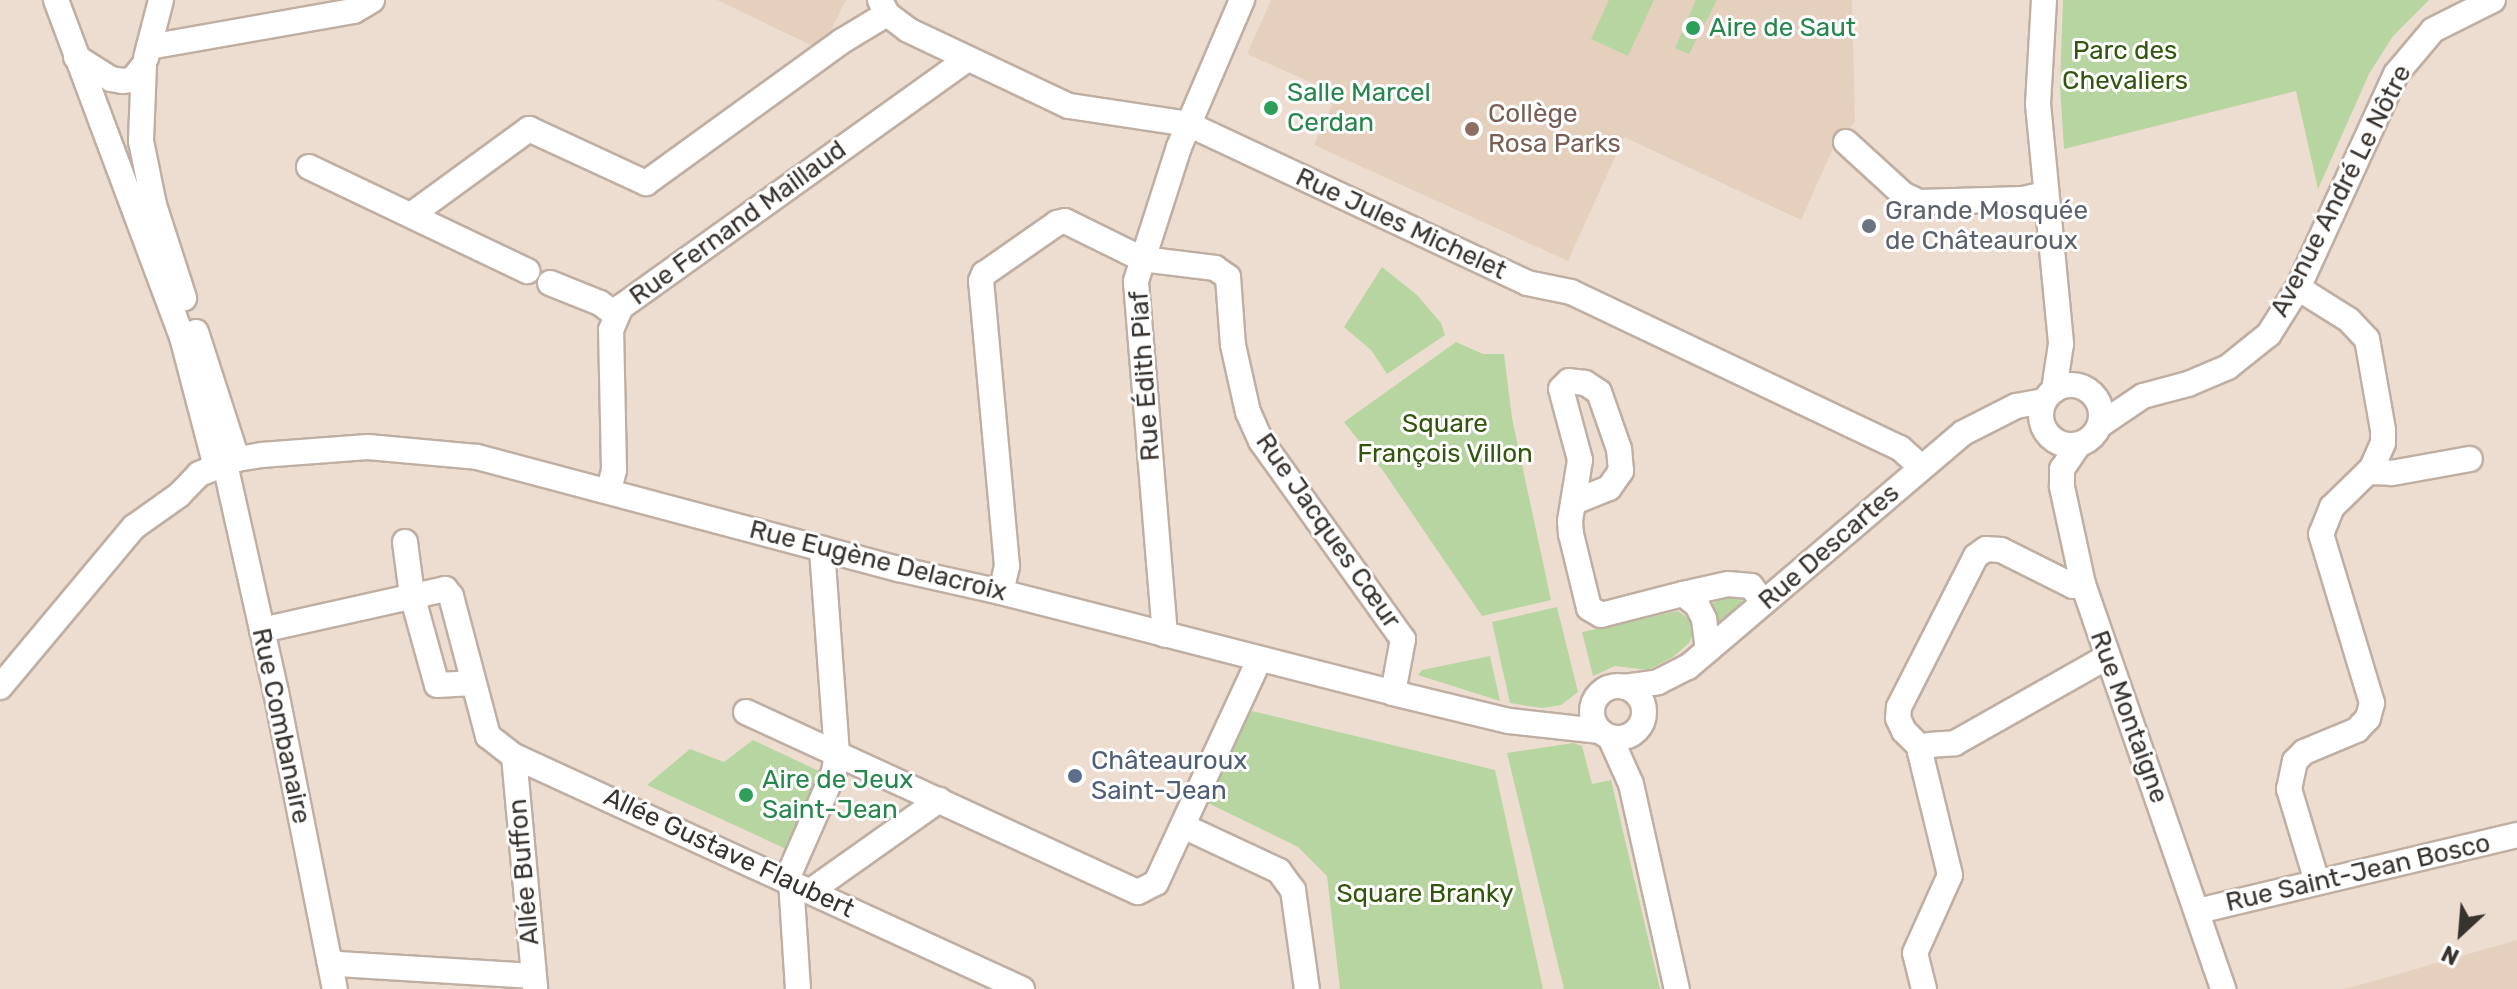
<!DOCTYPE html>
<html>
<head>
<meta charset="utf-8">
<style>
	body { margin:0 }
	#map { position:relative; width:2517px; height:989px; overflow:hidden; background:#edddd0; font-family:Rubik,sans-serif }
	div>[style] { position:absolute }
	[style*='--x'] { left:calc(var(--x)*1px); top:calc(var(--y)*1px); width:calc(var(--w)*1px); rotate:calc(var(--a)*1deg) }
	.built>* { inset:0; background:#e5d0be }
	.green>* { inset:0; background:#b7d5a1 }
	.roads { filter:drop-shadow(2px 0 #bfafa3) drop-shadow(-2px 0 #bfafa3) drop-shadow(0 2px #bfafa3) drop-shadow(0 -2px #bfafa3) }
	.minor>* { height:24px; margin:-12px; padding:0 12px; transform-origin:12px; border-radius:12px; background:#fff }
	.minor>.ring { margin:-12px; padding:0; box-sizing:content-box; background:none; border:24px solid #fff; border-radius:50% }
	.dots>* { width:22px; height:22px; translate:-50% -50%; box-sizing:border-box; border:4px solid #fff; border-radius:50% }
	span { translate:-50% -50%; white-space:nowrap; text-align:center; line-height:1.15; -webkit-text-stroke:6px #fff; paint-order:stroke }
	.leisure-label { font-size:26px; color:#27864d }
	.left { translate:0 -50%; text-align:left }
	.park-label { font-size:26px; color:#32560b }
	.education-label { font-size:26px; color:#785e54 }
	.street-label { font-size:26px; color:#39332e }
	.worship-label { font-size:26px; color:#5b616d }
	.service-label { font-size:26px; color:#4e5e75 }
	.north { position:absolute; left:2421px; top:893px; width:80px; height:80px; -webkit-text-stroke:6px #fff; paint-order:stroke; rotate:206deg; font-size:22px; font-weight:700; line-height:32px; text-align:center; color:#39332e }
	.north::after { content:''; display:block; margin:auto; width:28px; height:36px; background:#39332e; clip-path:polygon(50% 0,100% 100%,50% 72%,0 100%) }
</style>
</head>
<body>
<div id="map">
	<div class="built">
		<div style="clip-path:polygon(717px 0,846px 0,821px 50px)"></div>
		<div style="clip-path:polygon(1271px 0,1852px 0,1855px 122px,1834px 146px,1801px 220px,1624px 137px,1568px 261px,1314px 145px,1337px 94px,1247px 54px)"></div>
		<div style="clip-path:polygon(2517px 940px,2517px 989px,2343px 989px,2374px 981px)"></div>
	</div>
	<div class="green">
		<div style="clip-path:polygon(1609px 0,1654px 0,1628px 56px,1591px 39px)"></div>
		<div style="clip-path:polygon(1696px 0,1717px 0,1689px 54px,1675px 48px)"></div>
		<div style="clip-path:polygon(2063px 0,2429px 0,2393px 36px,2369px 74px,2318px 189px,2296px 91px,2064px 149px,2060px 86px)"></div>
		<div style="clip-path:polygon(1382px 267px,1417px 295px,1441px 323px,1445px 335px,1387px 374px,1371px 350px,1344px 327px)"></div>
		<div style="clip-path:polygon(1456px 342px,1483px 354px,1504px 354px,1512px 418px,1551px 600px,1482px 616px,1384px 472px,1344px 422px)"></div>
		<div style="clip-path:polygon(1740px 595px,1743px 606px,1719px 625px,1714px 624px,1710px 605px,1725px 596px)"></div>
		<div style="clip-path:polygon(1557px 607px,1578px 692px,1561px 705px,1542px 708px,1510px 703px,1492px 622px)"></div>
		<div style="clip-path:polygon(1678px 611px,1692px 621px,1694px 632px,1689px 643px,1673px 657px,1648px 670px,1615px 666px,1593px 676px,1582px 632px)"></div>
		<div style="clip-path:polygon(1490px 656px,1500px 701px,1418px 675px,1422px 670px)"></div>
		<div style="clip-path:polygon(1252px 711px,1495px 770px,1543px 989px,1340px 989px,1327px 876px,1298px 847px,1204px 801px)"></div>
		<div style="clip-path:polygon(753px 740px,821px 772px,786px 849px,647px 785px,690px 749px,724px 762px)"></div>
		<div style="clip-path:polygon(1573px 743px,1582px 746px,1592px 784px,1611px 780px,1660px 989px,1564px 989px,1507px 753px)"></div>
	</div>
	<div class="roads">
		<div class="minor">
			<div style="--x:56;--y:0;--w:360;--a:69.5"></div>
			<div style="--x:182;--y:337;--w:134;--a:75.3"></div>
			<div style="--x:880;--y:0;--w:16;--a:63"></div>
			<div style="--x:887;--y:14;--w:26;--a:37"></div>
			<div style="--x:908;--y:30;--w:178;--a:25.3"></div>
			<div style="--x:1069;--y:106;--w:120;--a:8.6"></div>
			<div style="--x:1188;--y:124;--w:374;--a:25.1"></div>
			<div style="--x:1527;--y:283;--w:45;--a:11.6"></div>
			<div style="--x:1571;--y:292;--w:364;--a:25.4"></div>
			<div style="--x:1900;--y:448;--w:28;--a:42"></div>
			<div style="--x:2044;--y:0;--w:104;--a:93.3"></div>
			<div style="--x:2038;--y:104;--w:241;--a:84.5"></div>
			<div style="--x:2061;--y:344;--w:47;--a:98.7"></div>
			<div style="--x:149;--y:47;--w:208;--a:-10"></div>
			<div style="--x:354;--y:11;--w:21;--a:-31"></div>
			<div style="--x:76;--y:57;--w:41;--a:32.2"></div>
			<div style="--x:111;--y:79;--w:11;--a:10"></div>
			<div style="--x:122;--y:81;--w:10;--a:-6"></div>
			<div style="--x:132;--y:80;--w:19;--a:-51"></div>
			<div style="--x:146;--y:58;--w:60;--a:-75.5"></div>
			<div style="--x:144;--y:65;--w:76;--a:92.3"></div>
			<div style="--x:141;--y:141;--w:65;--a:78.5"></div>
			<div style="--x:154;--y:205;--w:98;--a:72.1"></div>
			<div style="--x:1846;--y:142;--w:79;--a:42.4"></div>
			<div style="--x:1904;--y:195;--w:17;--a:25"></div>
			<div style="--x:1919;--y:202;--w:104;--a:-1.7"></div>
			<div style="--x:2023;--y:199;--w:23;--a:-13"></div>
			<div style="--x:309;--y:167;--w:242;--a:25.5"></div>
			<div style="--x:411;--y:215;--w:146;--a:-36.1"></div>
			<div style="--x:529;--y:129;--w:129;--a:24.8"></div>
			<div style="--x:646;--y:183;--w:242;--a:-35.9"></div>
			<div style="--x:842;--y:41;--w:52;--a:-31"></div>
			<div style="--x:550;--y:283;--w:54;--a:21.8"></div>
			<div style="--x:600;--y:303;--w:21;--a:37"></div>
			<div style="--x:2298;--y:288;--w:60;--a:32.1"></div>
			<div style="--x:2349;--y:320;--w:26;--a:47"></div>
			<div style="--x:2367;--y:339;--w:92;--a:80"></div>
			<div style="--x:2383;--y:430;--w:13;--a:90"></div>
			<div style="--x:2383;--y:443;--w:27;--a:114"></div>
			<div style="--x:2372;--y:468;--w:56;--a:135.7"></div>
			<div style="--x:2332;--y:507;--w:29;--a:112"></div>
			<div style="--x:2321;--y:534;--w:177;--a:73.2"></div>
			<div style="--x:2372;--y:703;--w:16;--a:105"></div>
			<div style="--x:2368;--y:718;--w:16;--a:133"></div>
			<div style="--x:2357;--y:730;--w:57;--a:157.5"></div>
			<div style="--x:2304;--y:752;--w:13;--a:135"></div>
			<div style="--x:2295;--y:761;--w:29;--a:102"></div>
			<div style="--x:2289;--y:789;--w:97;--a:73.2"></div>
			<div style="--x:196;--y:332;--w:133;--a:72.1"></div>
			<div class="ring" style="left:2041px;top:385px;width:36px;height:36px"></div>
			<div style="--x:2100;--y:425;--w:52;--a:-34"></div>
			<div style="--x:2143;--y:396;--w:47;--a:-14.9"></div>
			<div style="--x:2188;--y:384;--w:43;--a:-23"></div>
			<div style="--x:2228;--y:367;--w:53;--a:-38.8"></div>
			<div style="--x:2269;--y:334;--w:54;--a:-57.8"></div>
			<div style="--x:2298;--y:288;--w:235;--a:-65.4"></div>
			<div style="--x:2396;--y:74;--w:57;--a:-49.9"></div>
			<div style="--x:2433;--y:30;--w:67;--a:-26.6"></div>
			<div style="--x:2079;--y:444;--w:30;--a:124"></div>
			<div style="--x:2062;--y:469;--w:18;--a:90"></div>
			<div style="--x:2062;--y:487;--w:99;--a:77.8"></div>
			<div style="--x:2083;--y:584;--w:429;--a:70.9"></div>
			<div style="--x:225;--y:464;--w:234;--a:77.4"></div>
			<div style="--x:276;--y:692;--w:303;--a:78.8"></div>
			<div style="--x:2368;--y:472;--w:24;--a:2"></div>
			<div style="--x:2392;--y:473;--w:79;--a:-10.2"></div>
			<div style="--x:609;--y:490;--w:21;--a:-76"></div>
			<div style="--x:614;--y:470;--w:140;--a:-91.2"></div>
			<div style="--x:611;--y:330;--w:25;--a:-67"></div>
			<div style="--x:621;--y:307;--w:426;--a:-35.6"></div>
			<div style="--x:1574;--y:502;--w:38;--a:-22"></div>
			<div style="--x:1609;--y:488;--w:21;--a:-55"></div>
			<div style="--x:1621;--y:471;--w:22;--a:-95"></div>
			<div style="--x:1619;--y:449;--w:60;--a:-109.3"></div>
			<div style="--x:1599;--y:392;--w:17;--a:-147"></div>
			<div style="--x:1585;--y:383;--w:16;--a:-173"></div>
			<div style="--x:1569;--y:381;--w:11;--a:135"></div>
			<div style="--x:1561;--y:389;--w:73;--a:75"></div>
			<div style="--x:1580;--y:460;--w:62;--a:99.3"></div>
			<div style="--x:1570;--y:521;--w:13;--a:86"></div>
			<div style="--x:1571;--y:534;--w:76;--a:76.3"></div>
			<div style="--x:1589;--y:608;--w:14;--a:30"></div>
			<div style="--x:1601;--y:615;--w:85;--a:-14.4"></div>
			<div style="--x:1683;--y:594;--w:18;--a:38"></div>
			<div style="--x:1697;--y:605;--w:16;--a:63"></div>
			<div style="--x:1704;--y:619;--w:31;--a:83"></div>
			<div style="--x:405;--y:542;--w:53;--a:82.5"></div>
			<div style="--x:412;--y:595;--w:93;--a:74.5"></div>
			<div style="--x:437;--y:685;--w:36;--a:-3"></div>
			<div style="--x:1001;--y:592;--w:27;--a:-77"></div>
			<div style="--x:1007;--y:566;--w:286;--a:-95.2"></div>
			<div style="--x:981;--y:281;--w:8;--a:-67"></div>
			<div style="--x:984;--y:274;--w:89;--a:-34.9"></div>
			<div style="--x:1057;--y:223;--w:8;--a:-14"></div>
			<div style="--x:1065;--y:221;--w:86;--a:26.3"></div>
			<div style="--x:1142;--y:259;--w:74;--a:7"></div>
			<div style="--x:1215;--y:268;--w:16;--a:35"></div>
			<div style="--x:1228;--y:277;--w:68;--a:85.8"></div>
			<div style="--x:1233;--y:345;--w:69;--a:77.4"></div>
			<div style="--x:1248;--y:412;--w:32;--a:66"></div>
			<div style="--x:1261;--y:441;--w:244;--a:54.4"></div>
			<div style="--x:1403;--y:639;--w:55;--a:100.5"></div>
			<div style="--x:1683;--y:594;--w:46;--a:-12.5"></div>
			<div style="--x:1728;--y:584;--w:23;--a:5"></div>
			<div style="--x:1751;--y:586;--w:21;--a:53"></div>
			<div style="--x:262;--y:630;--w:188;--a:-12.6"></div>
			<div style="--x:445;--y:589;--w:9;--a:49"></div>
			<div style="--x:451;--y:596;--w:145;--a:75.2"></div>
			<div style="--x:488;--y:736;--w:33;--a:38"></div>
			<div style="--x:514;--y:756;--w:559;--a:24.64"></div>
			<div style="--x:1165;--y:635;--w:355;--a:-94.7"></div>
			<div style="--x:1136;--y:281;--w:141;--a:-72.2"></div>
			<div style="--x:1179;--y:147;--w:160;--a:-66.8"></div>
			<div class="ring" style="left:1592px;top:686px;width:28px;height:28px"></div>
			<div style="--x:0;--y:687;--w:209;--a:-50.1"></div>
			<div style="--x:134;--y:527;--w:55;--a:-35.4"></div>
			<div style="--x:179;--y:495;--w:29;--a:-46"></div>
			<div style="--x:199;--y:474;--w:41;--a:-21.5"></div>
			<div style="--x:237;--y:459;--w:24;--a:-9"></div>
			<div style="--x:261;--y:455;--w:107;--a:-4.3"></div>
			<div style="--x:368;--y:447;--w:109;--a:5.2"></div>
			<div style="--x:477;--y:457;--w:436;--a:14.9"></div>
			<div style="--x:898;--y:569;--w:106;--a:12.6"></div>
			<div style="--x:1001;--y:592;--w:405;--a:14.4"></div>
			<div style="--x:1393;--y:693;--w:119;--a:13.6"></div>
			<div style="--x:1509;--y:721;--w:92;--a:6.3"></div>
			<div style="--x:1624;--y:687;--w:34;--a:-8"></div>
			<div style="--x:1658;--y:682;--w:34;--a:-27"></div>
			<div style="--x:1688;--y:667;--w:361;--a:-40.4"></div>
			<div style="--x:1963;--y:433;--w:59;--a:-27"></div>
			<div style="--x:2016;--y:406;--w:28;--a:-10"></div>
			<div style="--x:746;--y:712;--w:431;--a:24.7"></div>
			<div style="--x:1138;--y:892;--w:20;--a:-27"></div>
			<div style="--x:1156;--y:883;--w:246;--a:-65.2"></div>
			<div style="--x:1610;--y:737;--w:51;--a:65.9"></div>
			<div style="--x:1631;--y:784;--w:210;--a:77.4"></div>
			<div style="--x:1921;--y:748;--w:24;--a:-135"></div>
			<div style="--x:1904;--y:731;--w:14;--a:-115"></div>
			<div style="--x:1898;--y:718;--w:11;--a:-85"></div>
			<div style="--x:1899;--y:707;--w:169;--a:-63"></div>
			<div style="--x:1976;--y:556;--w:12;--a:-35"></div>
			<div style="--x:1986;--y:549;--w:15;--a:4"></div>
			<div style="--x:2001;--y:550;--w:80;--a:26.6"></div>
			<div style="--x:2073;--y:586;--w:10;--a:-11"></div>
			<div style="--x:514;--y:756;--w:234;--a:84.8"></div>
			<div style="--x:1183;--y:826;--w:106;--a:25.1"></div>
			<div style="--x:1279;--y:871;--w:24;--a:54"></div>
			<div style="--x:1293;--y:890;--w:100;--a:82"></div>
			<div style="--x:787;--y:879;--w:117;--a:-66.3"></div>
			<div style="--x:834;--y:772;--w:18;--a:-81"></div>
			<div style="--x:837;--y:754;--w:206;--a:-94.2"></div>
			<div style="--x:791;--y:881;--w:108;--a:86.3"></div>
			<div style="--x:812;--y:890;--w:156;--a:-35.3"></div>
			<div style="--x:2198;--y:911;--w:328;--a:-13.4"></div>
			<div style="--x:329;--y:960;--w:10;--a:24"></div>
			<div style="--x:338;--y:964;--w:196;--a:3.5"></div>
			<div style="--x:1924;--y:989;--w:37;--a:-104"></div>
			<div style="--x:1915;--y:953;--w:85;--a:-65.8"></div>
			<div style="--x:1950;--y:875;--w:127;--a:-103.7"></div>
			<div style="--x:1920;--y:752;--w:11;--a:-38"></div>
			<div style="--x:1929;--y:745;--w:26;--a:-4"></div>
			<div style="--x:1955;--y:743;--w:175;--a:-29.5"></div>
		</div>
	</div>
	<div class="dots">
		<div style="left:1693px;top:28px;background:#2e9e5b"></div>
		<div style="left:1271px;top:108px;background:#2e9e5b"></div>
		<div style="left:1472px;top:129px;background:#8d6e63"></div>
		<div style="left:1869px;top:226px;background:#6b7280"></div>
		<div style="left:1075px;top:776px;background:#5c6f8a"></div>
		<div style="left:746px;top:795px;background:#2e9e5b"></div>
	</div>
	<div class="leisure-label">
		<span class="left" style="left:1709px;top:28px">Aire de Saut</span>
		<span class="left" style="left:1287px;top:108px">Salle Marcel<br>Cerdan</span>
		<span class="left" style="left:762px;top:795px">Aire de Jeux<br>Saint-Jean</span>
	</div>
	<div class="park-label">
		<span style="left:2125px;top:66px">Parc des<br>Chevaliers</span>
		<span style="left:1445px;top:439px">Square<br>François Villon</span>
		<span style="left:1425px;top:894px">Square Branky</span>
	</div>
	<div class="education-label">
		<span class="left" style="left:1488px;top:129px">Collège<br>Rosa Parks</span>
	</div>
	<div class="street-label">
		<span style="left:2341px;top:191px;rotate:-63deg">Avenue André Le Nôtre</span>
		<span style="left:738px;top:223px;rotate:-36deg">Rue Fernand Maillaud</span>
		<span style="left:1401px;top:224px;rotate:25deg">Rue Jules Michelet</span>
		<span style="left:1145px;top:376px;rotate:-94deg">Rue Édith Piaf</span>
		<span style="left:1328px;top:531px;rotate:55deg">Rue Jacques Cœur</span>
		<span style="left:1829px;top:547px;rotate:-41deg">Rue Descartes</span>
		<span style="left:878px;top:561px;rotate:14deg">Rue Eugène Delacroix</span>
		<span style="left:2129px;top:717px;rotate:70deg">Rue Montaigne</span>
		<span style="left:281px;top:726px;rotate:78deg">Rue Combanaire</span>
		<span style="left:729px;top:853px;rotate:25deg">Allée Gustave Flaubert</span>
		<span style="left:524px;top:872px;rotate:-95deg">Allée Buffon</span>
		<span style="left:2358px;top:873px;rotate:-13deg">Rue Saint-Jean Bosco</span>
	</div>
	<div class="worship-label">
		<span class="left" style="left:1885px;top:226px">Grande Mosquée<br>de Châteauroux</span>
	</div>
	<div class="service-label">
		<span class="left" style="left:1091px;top:776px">Châteauroux<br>Saint-Jean</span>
	</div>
	<div class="north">N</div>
</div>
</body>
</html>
